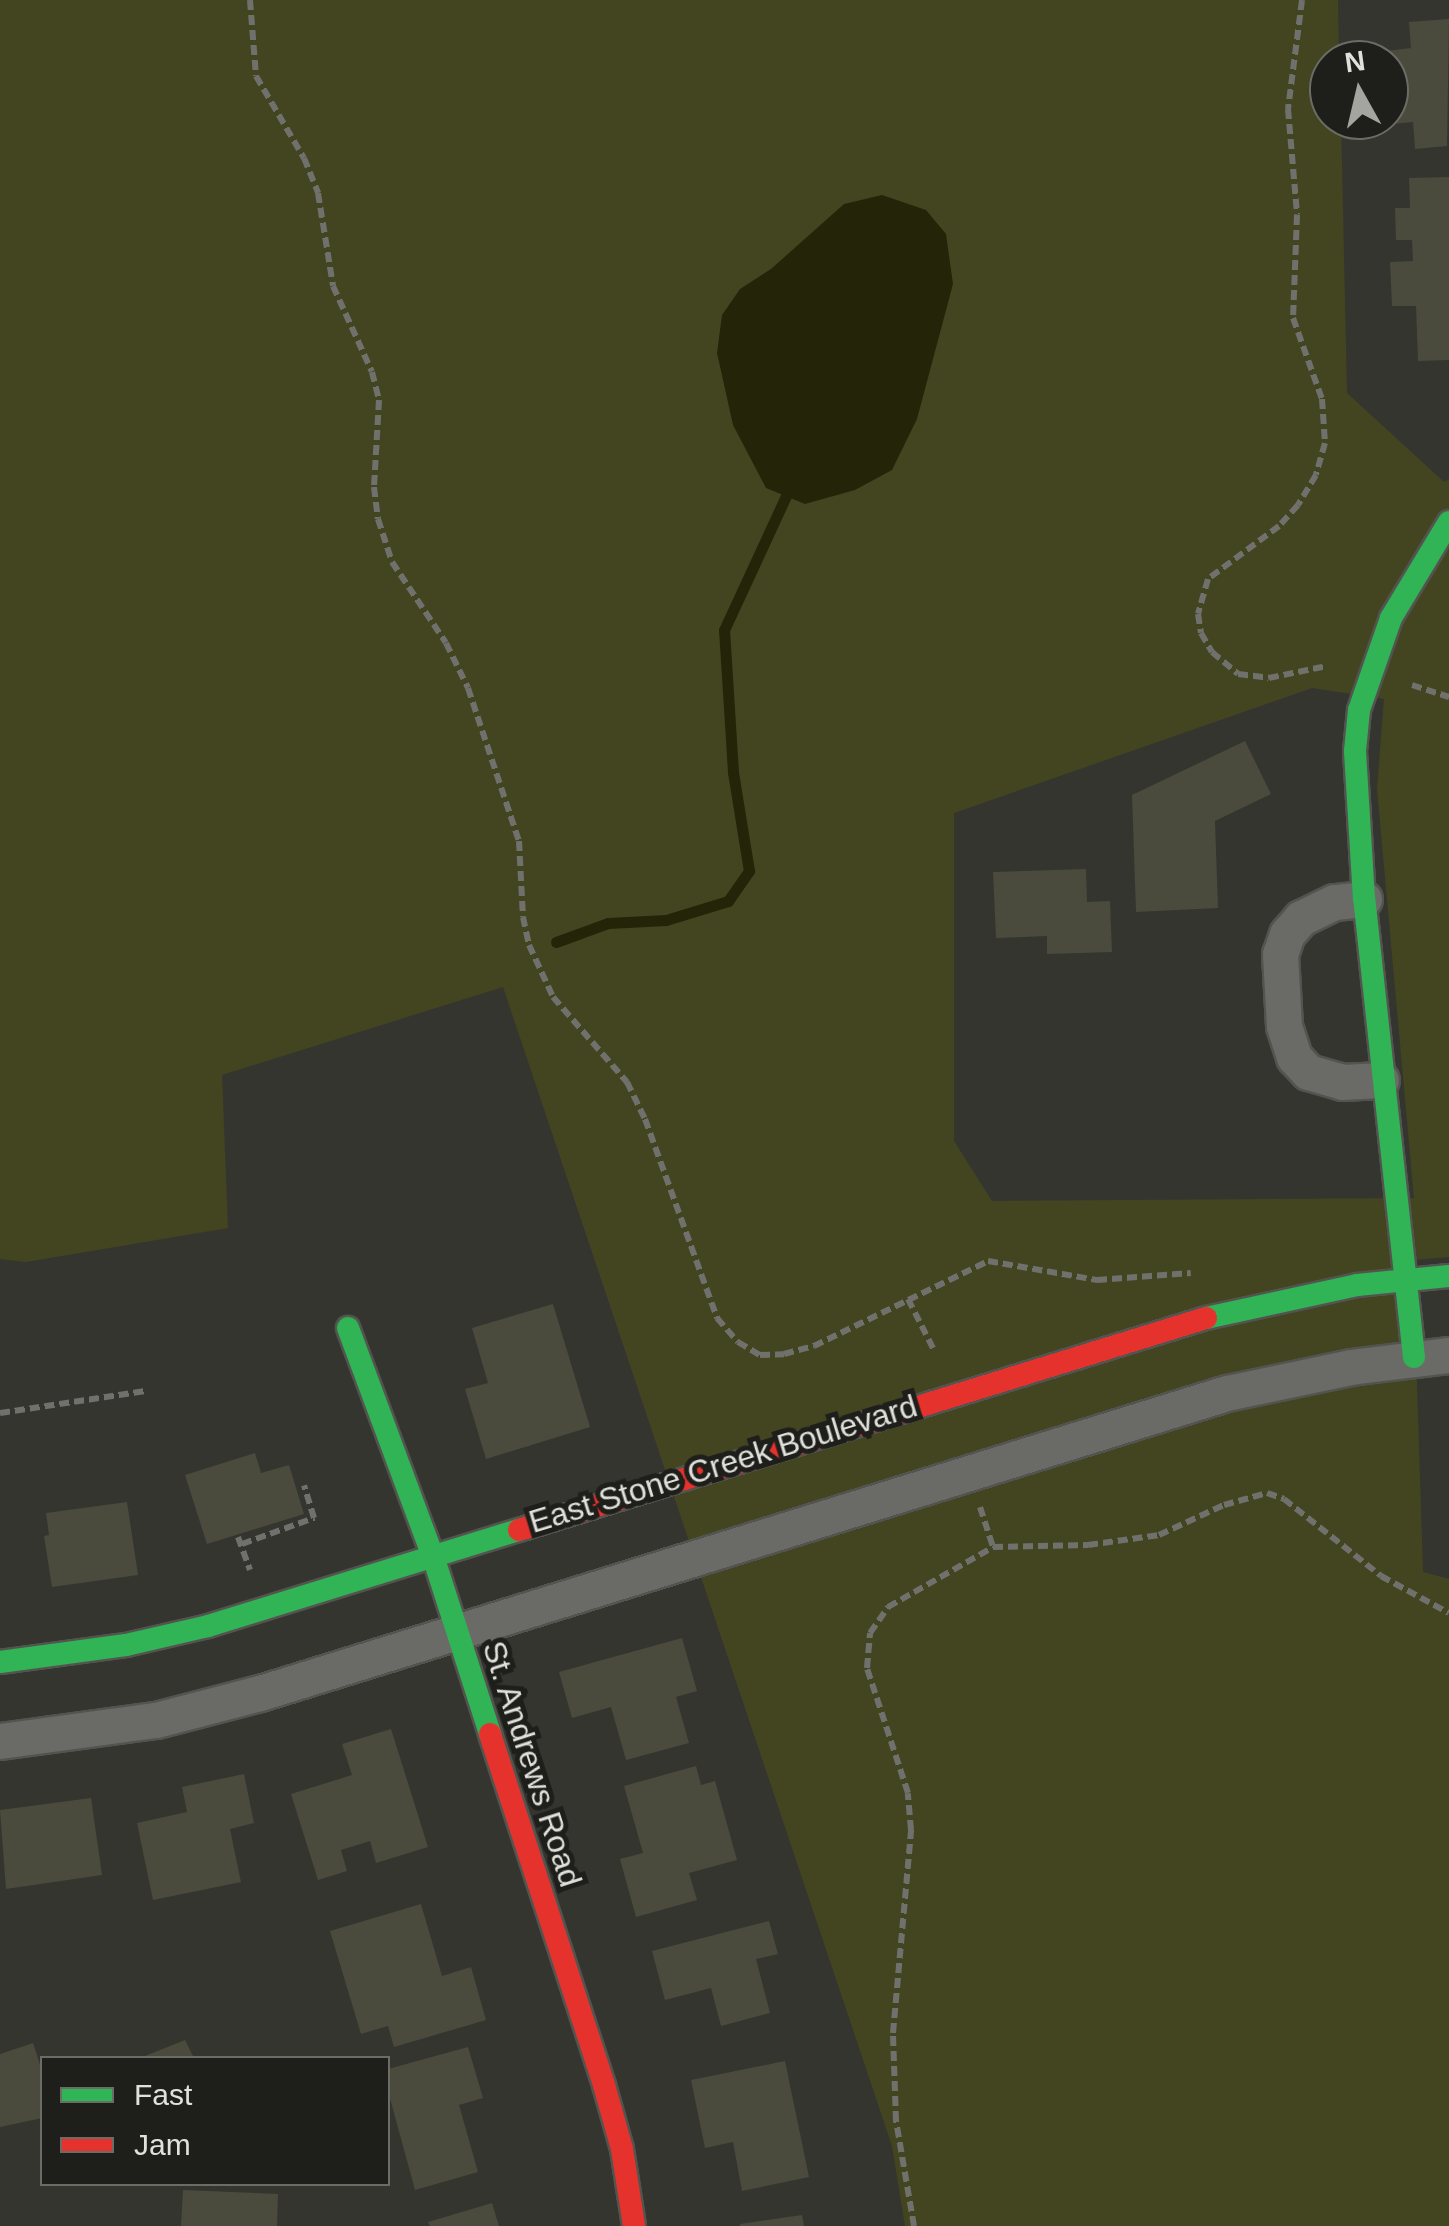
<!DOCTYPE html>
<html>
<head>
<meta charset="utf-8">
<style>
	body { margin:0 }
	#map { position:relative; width:1449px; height:2226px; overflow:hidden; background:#353530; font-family:Helvetica,sans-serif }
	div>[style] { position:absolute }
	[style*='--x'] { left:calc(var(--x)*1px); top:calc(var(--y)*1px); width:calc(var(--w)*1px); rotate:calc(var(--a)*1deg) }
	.green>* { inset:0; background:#434521 }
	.water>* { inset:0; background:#242508 }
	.stream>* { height:11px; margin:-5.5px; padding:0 5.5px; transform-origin:5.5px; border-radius:5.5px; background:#242508 }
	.building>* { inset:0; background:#4a4a3d }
	.path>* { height:6px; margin-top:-3px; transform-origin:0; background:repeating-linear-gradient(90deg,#70706c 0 10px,transparent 0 15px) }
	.roads { filter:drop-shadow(2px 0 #53544f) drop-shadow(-2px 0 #53544f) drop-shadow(0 2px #53544f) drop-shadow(0 -2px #53544f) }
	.street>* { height:35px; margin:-17.5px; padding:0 17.5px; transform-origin:17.5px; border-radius:17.5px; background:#6a6a66 }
	.fast>* { height:22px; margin:-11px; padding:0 11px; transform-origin:11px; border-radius:11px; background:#30b455 }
	.jam>* { height:22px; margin:-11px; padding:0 11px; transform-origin:11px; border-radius:11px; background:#e5322d }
	span { translate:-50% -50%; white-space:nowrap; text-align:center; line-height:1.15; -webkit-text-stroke:10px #1e1e1a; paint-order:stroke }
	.street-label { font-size:32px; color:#e0e1db }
	.legend { position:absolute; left:40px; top:2056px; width:350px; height:130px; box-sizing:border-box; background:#1e1e1a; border:2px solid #6c6c67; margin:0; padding:12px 18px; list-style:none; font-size:30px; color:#e0e1db }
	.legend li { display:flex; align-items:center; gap:20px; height:50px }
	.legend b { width:50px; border:2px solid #6c6c67 }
	.north { position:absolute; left:1309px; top:40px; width:100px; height:100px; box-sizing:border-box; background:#1e1e1a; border:2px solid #6c6c67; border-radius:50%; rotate:352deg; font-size:28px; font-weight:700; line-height:40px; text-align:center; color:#e0e1db }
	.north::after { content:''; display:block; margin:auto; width:35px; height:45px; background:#a4a59f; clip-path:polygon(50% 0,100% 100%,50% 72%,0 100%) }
</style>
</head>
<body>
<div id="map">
	<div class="green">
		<div style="clip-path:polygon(evenodd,0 0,1338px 0,1339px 60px,1329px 60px,1329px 120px,1341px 120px,1347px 393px,1444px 482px,1449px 479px,1449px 1257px,1413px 1260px,1423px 1572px,1449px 1579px,1449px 2226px,905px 2226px,892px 2146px,503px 987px,222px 1075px,228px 1228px,26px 1262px,0 1259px,0 0,1312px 688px,1384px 699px,1377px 789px,1414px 1198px,992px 1201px,954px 1141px,954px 813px,1312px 688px)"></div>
	</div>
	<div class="water">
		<div style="clip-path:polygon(882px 195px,926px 210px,946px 234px,953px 284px,917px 419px,892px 470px,855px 490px,805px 504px,766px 488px,733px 425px,717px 353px,722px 315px,740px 289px,771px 269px,844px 204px)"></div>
	</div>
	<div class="stream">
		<div style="--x:556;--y:942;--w:55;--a:-20.1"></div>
		<div style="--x:608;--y:923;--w:58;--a:-3"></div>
		<div style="--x:666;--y:920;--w:65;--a:-17"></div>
		<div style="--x:728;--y:901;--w:37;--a:-55"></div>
		<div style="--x:749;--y:871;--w:100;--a:-99.2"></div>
		<div style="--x:733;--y:772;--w:142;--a:-93.6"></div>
		<div style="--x:724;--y:630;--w:148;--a:-65.2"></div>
	</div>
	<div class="building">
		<div style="clip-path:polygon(1449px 19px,1447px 146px,1415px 149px,1413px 122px,1392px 124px,1386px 51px,1411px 48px,1409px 22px)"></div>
		<div style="clip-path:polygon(1449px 177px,1449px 360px,1418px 361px,1416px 306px,1392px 306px,1390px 262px,1413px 261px,1412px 240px,1396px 240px,1395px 208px,1410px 208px,1409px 178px)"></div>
		<div style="clip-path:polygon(1245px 741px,1271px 794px,1215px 821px,1218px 908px,1136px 912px,1132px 795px)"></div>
		<div style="clip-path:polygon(1086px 869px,1087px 902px,1110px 901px,1112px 952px,1047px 954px,1047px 936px,996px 938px,993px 872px)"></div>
		<div style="clip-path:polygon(553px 1304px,590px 1427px,486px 1459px,465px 1389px,488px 1383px,472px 1328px)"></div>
		<div style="clip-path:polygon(255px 1453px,261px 1473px,289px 1465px,304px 1514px,207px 1544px,185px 1475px)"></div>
		<div style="clip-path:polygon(127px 1502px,138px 1575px,52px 1587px,44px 1536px,49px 1535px,46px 1513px)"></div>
		<div style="clip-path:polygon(682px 1638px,697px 1691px,676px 1697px,689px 1743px,626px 1760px,611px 1707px,572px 1718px,559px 1672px)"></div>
		<div style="clip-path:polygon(391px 1729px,428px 1847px,376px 1863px,370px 1841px,341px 1850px,347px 1871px,318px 1880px,291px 1794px,352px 1775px,342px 1744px)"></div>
		<div style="clip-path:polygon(696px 1766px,701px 1785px,715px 1781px,737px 1860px,689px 1873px,697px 1900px,636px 1917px,620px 1859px,643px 1853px,624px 1786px)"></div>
		<div style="clip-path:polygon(244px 1774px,254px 1823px,230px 1829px,241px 1882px,153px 1900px,137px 1823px,187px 1812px,182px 1787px)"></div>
		<div style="clip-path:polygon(91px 1798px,102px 1875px,6px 1889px,0 1810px)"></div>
		<div style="clip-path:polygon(421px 1904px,442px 1976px,471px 1967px,486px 2020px,394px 2047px,388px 2026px,361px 2034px,330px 1931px)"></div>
		<div style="clip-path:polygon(769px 1921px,778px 1954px,756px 1959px,770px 2013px,721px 2026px,711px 1988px,665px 2000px,652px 1951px)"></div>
		<div style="clip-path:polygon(185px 2040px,194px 2058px,140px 2058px)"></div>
		<div style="clip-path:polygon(33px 2043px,42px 2071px,42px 2118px,0 2127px,0 2054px)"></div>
		<div style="clip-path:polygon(468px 2047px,483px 2098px,459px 2105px,478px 2172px,415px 2190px,388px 2091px,388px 2069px)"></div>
		<div style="clip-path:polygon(785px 2061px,809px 2177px,742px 2191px,733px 2142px,705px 2148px,691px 2080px)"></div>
		<div style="clip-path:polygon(183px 2190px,278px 2194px,277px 2226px,181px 2226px)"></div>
		<div style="clip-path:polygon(492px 2203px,499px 2226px,430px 2226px,428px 2222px)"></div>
		<div style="clip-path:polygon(802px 2215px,804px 2226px,740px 2226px,740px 2224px)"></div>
	</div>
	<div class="path">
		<div style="--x:250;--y:0;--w:76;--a:85.5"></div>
		<div style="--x:256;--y:76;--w:95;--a:59.7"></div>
		<div style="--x:304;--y:158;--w:38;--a:68"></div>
		<div style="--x:318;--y:193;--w:94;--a:80.8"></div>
		<div style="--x:333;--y:286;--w:94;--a:65.6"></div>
		<div style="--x:372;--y:372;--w:29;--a:76"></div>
		<div style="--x:379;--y:400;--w:87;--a:93.3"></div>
		<div style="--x:374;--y:487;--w:32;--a:83"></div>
		<div style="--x:378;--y:519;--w:45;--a:72"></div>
		<div style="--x:392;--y:562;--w:97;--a:56.3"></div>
		<div style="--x:446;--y:643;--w:50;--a:63.9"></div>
		<div style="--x:468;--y:688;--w:161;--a:71.6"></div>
		<div style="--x:519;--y:841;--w:76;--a:87"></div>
		<div style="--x:523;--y:917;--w:29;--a:78"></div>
		<div style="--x:529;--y:945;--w:57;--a:65.2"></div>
		<div style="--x:553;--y:997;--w:113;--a:49"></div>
		<div style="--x:627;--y:1082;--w:41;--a:64.1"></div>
		<div style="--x:645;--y:1119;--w:212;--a:70.1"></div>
		<div style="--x:717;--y:1318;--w:32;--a:49"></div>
		<div style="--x:738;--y:1342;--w:26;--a:31"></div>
		<div style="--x:760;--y:1355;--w:24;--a:-2"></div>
		<div style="--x:784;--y:1354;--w:31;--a:-15"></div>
		<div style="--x:814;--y:1346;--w:194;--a:-26"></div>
		<div style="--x:988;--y:1261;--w:111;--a:9.9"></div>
		<div style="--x:1097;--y:1280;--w:94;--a:-4.3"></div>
		<div style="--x:1302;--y:0;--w:110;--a:97.3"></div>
		<div style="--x:1288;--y:109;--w:106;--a:85.1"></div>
		<div style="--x:1297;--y:215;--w:103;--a:92.2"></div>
		<div style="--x:1293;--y:318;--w:86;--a:70.3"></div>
		<div style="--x:1322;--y:399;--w:44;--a:86.1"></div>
		<div style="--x:1325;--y:443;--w:33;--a:106"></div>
		<div style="--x:1316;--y:475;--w:35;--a:121"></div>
		<div style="--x:1298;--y:505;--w:28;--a:132"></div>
		<div style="--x:1279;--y:526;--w:89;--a:143.3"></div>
		<div style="--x:1208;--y:579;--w:36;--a:106"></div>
		<div style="--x:1198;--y:614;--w:19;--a:81"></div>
		<div style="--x:1201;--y:633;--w:22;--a:60"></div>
		<div style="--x:1212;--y:652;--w:34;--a:40"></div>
		<div style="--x:1238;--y:674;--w:31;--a:7"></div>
		<div style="--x:1269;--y:678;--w:59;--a:-11.7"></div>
		<div style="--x:1412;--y:685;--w:39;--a:18"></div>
		<div style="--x:908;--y:1299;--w:59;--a:63"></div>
		<div style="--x:0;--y:1413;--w:147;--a:-8.6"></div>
		<div style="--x:980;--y:1507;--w:42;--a:72"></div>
		<div style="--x:993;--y:1547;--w:95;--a:-1.2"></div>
		<div style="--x:1088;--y:1545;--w:72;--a:-8"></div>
		<div style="--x:1159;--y:1535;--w:72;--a:-24.8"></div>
		<div style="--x:1224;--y:1505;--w:45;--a:-15.6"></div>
		<div style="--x:1267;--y:1493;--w:18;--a:19"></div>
		<div style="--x:1284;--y:1499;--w:124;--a:38.4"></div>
		<div style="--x:1381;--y:1576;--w:77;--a:28.6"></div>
		<div style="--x:238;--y:1537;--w:35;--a:70"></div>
		<div style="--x:242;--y:1544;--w:77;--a:-19.9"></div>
		<div style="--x:314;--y:1518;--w:34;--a:-107"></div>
		<div style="--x:914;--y:2226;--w:107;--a:-99.7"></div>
		<div style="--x:896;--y:2121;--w:88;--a:-92"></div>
		<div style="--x:893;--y:2033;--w:204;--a:-84.9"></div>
		<div style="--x:911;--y:1830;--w:37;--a:-95"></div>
		<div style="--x:908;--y:1793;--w:132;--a:-108.2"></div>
		<div style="--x:867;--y:1668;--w:35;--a:-85"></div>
		<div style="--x:870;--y:1633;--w:32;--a:-55"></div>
		<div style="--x:888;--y:1607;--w:121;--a:-29.7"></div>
	</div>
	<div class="roads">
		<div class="street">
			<div style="--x:1364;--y:899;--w:30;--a:174"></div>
			<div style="--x:1334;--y:902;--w:37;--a:154"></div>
			<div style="--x:1301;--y:918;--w:21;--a:131"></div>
			<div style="--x:1287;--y:934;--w:21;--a:109"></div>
			<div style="--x:1280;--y:954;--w:72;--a:86.8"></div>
			<div style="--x:1284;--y:1026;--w:33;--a:72"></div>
			<div style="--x:1294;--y:1057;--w:21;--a:47"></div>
			<div style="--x:1308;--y:1072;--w:35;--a:16"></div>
			<div style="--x:1342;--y:1082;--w:39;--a:-3"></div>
			<div style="--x:0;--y:1741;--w:157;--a:-7.7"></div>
			<div style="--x:156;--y:1720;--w:107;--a:-14.6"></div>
			<div style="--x:260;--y:1693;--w:1012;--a:-17.24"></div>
			<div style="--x:1227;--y:1393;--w:126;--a:-11.9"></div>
			<div style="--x:1350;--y:1367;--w:100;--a:-6.9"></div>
		</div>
		<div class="fast">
			<div style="--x:1206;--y:1318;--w:155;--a:-12.3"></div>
			<div style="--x:1357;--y:1285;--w:92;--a:-5.6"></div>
			<div style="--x:348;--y:1328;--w:243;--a:69.6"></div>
			<div style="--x:433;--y:1556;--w:187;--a:72.2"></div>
			<div style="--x:1414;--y:1357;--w:461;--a:-96.2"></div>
			<div style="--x:1364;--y:899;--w:148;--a:-93.5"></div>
			<div style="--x:1355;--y:751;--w:41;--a:-84.4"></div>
			<div style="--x:1359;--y:710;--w:97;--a:-70.8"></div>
			<div style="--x:1391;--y:618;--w:112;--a:-58.9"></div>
			<div style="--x:0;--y:1662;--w:127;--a:-7.7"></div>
			<div style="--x:126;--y:1645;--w:84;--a:-13"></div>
			<div style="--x:208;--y:1626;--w:325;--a:-17.2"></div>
		</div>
		<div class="jam">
			<div style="--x:519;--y:1530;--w:719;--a:-17.15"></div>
			<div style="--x:490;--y:1734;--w:369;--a:72"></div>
			<div style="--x:604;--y:2085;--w:66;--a:74.3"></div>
			<div style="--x:622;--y:2149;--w:78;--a:81.1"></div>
		</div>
	</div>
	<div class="street-label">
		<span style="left:723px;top:1464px;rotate:-17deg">East Stone Creek Boulevard</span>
		<span style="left:532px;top:1764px;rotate:72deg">St. Andrews Road</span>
	</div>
	<ul class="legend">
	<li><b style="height:12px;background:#30b455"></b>Fast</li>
	<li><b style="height:12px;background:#e5322d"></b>Jam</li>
	</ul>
	<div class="north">N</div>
</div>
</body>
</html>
